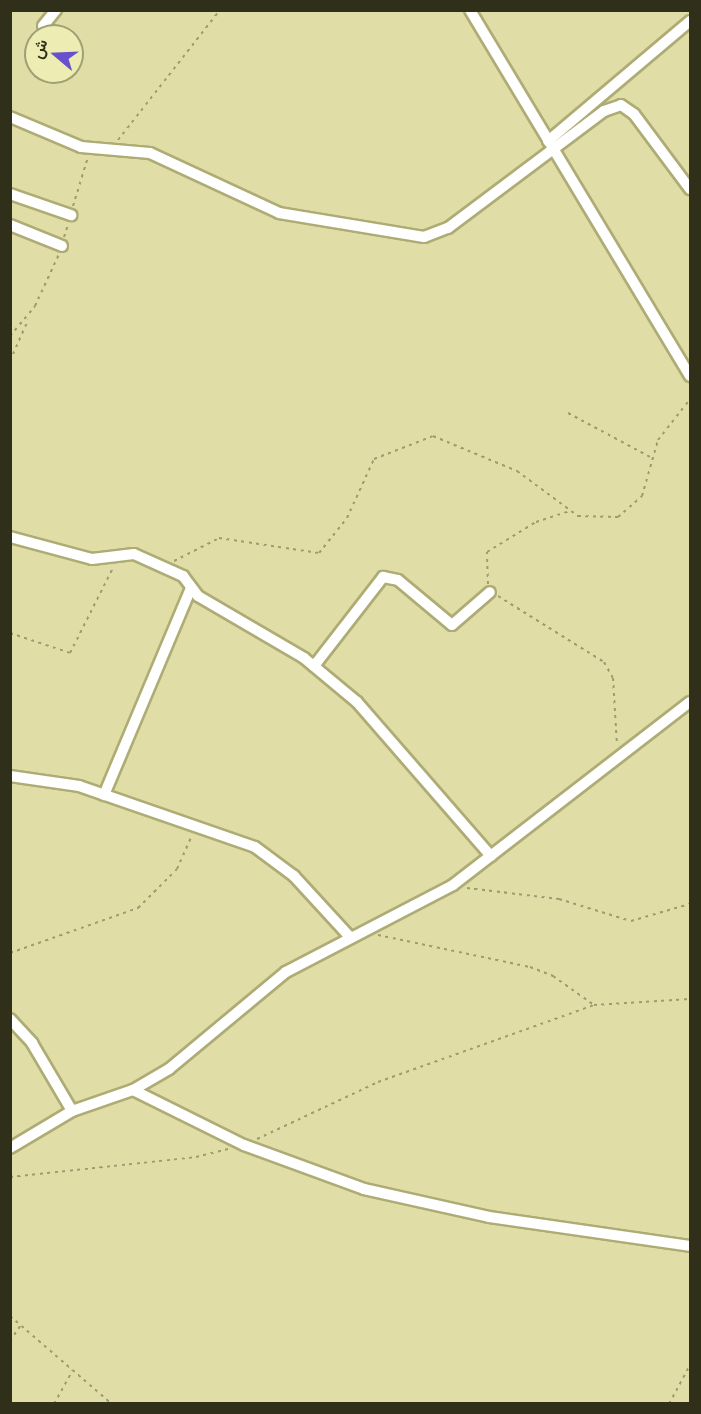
<!DOCTYPE html>
<html>
<head>
<meta charset="utf-8">
<style>
	body { margin:0 }
	#map { position:relative; width:701px; height:1414px; overflow:hidden; background:#e0dea6; font-family:"Archivo Narrow",Vazirmatn,sans-serif }
	div>[style] { position:absolute }
	[style*='--x'] { left:calc(var(--x)*1px); top:calc(var(--y)*1px); width:calc(var(--w)*1px); rotate:calc(var(--a)*1deg) }
	.path>* { height:2px; margin-top:-1px; transform-origin:0; background:repeating-linear-gradient(90deg,#9d9b70 0 3px,transparent 0 7.5px) }
	.roads { filter:drop-shadow(2px 0 #aeac75) drop-shadow(-2px 0 #aeac75) drop-shadow(0 2px #aeac75) drop-shadow(0 -2px #aeac75) }
	.street>* { height:10px; margin:-5px; padding:0 5px; transform-origin:5px; border-radius:5px; background:#fff }
	span { translate:-50% -50%; white-space:nowrap; text-align:center; line-height:1.15; -webkit-text-stroke:5px #edecb2; paint-order:stroke }
	.frame { position:absolute; inset:0; border:12px solid #302f19; pointer-events:none }
	.north { position:absolute; left:24px; top:24px; width:60px; height:60px; box-sizing:border-box; background:#edecb2; border:2px solid #a1a075; border-radius:50%; rotate:289deg; font-size:16px; font-weight:700; line-height:24px; text-align:center; color:#302f19 }
	.north::after { content:''; display:block; margin:auto; width:21px; height:27px; background:#6752cc; clip-path:polygon(50% 0,100% 100%,50% 72%,0 100%) }
</style>
</head>
<body>
<div id="map">
	<div class="path">
		<div style="--x:118;--y:140;--w:165;--a:-51.9"></div>
		<div style="--x:73;--y:206;--w:51;--a:-73"></div>
		<div style="--x:64;--y:237;--w:13;--a:-72"></div>
		<div style="--x:10;--y:336;--w:39;--a:-50"></div>
		<div style="--x:35;--y:306;--w:57;--a:-65.2"></div>
		<div style="--x:10;--y:361;--w:45;--a:-66.3"></div>
		<div style="--x:568;--y:413;--w:93;--a:28.2"></div>
		<div style="--x:174;--y:561;--w:51;--a:-27.1"></div>
		<div style="--x:219;--y:538;--w:101;--a:8.5"></div>
		<div style="--x:319;--y:553;--w:45;--a:-51.3"></div>
		<div style="--x:347;--y:518;--w:65;--a:-65.4"></div>
		<div style="--x:374;--y:459;--w:63;--a:-21.3"></div>
		<div style="--x:433;--y:436;--w:91;--a:22.6"></div>
		<div style="--x:517;--y:471;--w:76;--a:36.4"></div>
		<div style="--x:578;--y:516;--w:40;--a:1.4"></div>
		<div style="--x:618;--y:517;--w:32;--a:-41"></div>
		<div style="--x:642;--y:496;--w:58;--a:-74.1"></div>
		<div style="--x:658;--y:440;--w:52;--a:-52"></div>
		<div style="--x:488;--y:584;--w:32;--a:-92"></div>
		<div style="--x:487;--y:552;--w:57;--a:-31.5"></div>
		<div style="--x:536;--y:522;--w:36;--a:-18"></div>
		<div style="--x:498;--y:596;--w:125;--a:31.9"></div>
		<div style="--x:604;--y:662;--w:18;--a:61"></div>
		<div style="--x:613;--y:678;--w:67;--a:86.6"></div>
		<div style="--x:10;--y:633;--w:63;--a:18.4"></div>
		<div style="--x:70;--y:653;--w:97;--a:-63.2"></div>
		<div style="--x:467;--y:888;--w:93;--a:6.8"></div>
		<div style="--x:559;--y:899;--w:75;--a:17"></div>
		<div style="--x:631;--y:921;--w:61;--a:-16.1"></div>
		<div style="--x:378;--y:935;--w:155;--a:11.9"></div>
		<div style="--x:530;--y:967;--w:25;--a:21"></div>
		<div style="--x:553;--y:976;--w:50;--a:35.3"></div>
		<div style="--x:594;--y:1005;--w:96;--a:-3.6"></div>
		<div style="--x:10;--y:953;--w:136;--a:-19.4"></div>
		<div style="--x:138;--y:908;--w:55;--a:-45"></div>
		<div style="--x:177;--y:869;--w:35;--a:-66"></div>
		<div style="--x:257;--y:1139;--w:134;--a:-25.2"></div>
		<div style="--x:378;--y:1082;--w:229;--a:-19.6"></div>
		<div style="--x:10;--y:1177;--w:187;--a:-6.1"></div>
		<div style="--x:196;--y:1157;--w:34;--a:-14"></div>
		<div style="--x:10;--y:1316;--w:135;--a:40.8"></div>
		<div style="--x:10;--y:1341;--w:18;--a:-56"></div>
		<div style="--x:54;--y:1404;--w:39;--a:-61"></div>
		<div style="--x:669;--y:1404;--w:44;--a:-61.7"></div>
	</div>
	<div class="roads">
		<div class="street">
			<div style="--x:470;--y:10;--w:427;--a:59"></div>
			<div style="--x:43;--y:26;--w:21;--a:-51"></div>
			<div style="--x:10;--y:117;--w:77;--a:22.9"></div>
			<div style="--x:81;--y:147;--w:69;--a:5"></div>
			<div style="--x:150;--y:153;--w:142;--a:24.9"></div>
			<div style="--x:279;--y:213;--w:147;--a:9.4"></div>
			<div style="--x:424;--y:237;--w:26;--a:-21"></div>
			<div style="--x:448;--y:228;--w:195;--a:-36.9"></div>
			<div style="--x:604;--y:111;--w:18;--a:-19"></div>
			<div style="--x:621;--y:105;--w:16;--a:35"></div>
			<div style="--x:634;--y:114;--w:94;--a:53.3"></div>
			<div style="--x:548;--y:141;--w:186;--a:-40.2"></div>
			<div style="--x:10;--y:194;--w:65;--a:19"></div>
			<div style="--x:10;--y:225;--w:56;--a:22"></div>
			<div style="--x:10;--y:537;--w:85;--a:15"></div>
			<div style="--x:92;--y:559;--w:42;--a:-6.8"></div>
			<div style="--x:134;--y:554;--w:54;--a:24.2"></div>
			<div style="--x:183;--y:576;--w:25;--a:53"></div>
			<div style="--x:198;--y:596;--w:123;--a:30.3"></div>
			<div style="--x:304;--y:658;--w:69;--a:39.7"></div>
			<div style="--x:357;--y:702;--w:204;--a:49"></div>
			<div style="--x:314;--y:666;--w:113;--a:-52.2"></div>
			<div style="--x:383;--y:577;--w:15;--a:11"></div>
			<div style="--x:398;--y:580;--w:70;--a:39.8"></div>
			<div style="--x:452;--y:625;--w:50;--a:-41"></div>
			<div style="--x:10;--y:776;--w:70;--a:8.2"></div>
			<div style="--x:79;--y:786;--w:186;--a:19.1"></div>
			<div style="--x:255;--y:847;--w:49;--a:36.6"></div>
			<div style="--x:294;--y:876;--w:81;--a:47.5"></div>
			<div style="--x:104;--y:795;--w:225;--a:-67.2"></div>
			<div style="--x:10;--y:1019;--w:33;--a:47"></div>
			<div style="--x:32;--y:1043;--w:79;--a:59.5"></div>
			<div style="--x:133;--y:1090;--w:42;--a:-30.3"></div>
			<div style="--x:169;--y:1069;--w:152;--a:-39.7"></div>
			<div style="--x:286;--y:972;--w:188;--a:-27.5"></div>
			<div style="--x:453;--y:885;--w:299;--a:-37.7"></div>
			<div style="--x:10;--y:1148;--w:72;--a:-30.8"></div>
			<div style="--x:72;--y:1111;--w:65;--a:-19"></div>
			<div style="--x:133;--y:1090;--w:124;--a:26.4"></div>
			<div style="--x:244;--y:1145;--w:128;--a:20.1"></div>
			<div style="--x:364;--y:1189;--w:128;--a:12.6"></div>
			<div style="--x:489;--y:1217;--w:203;--a:8.2"></div>
		</div>
	</div>
	<div class="frame"></div>
	<div class="north">ش</div>
</div>
</body>
</html>
